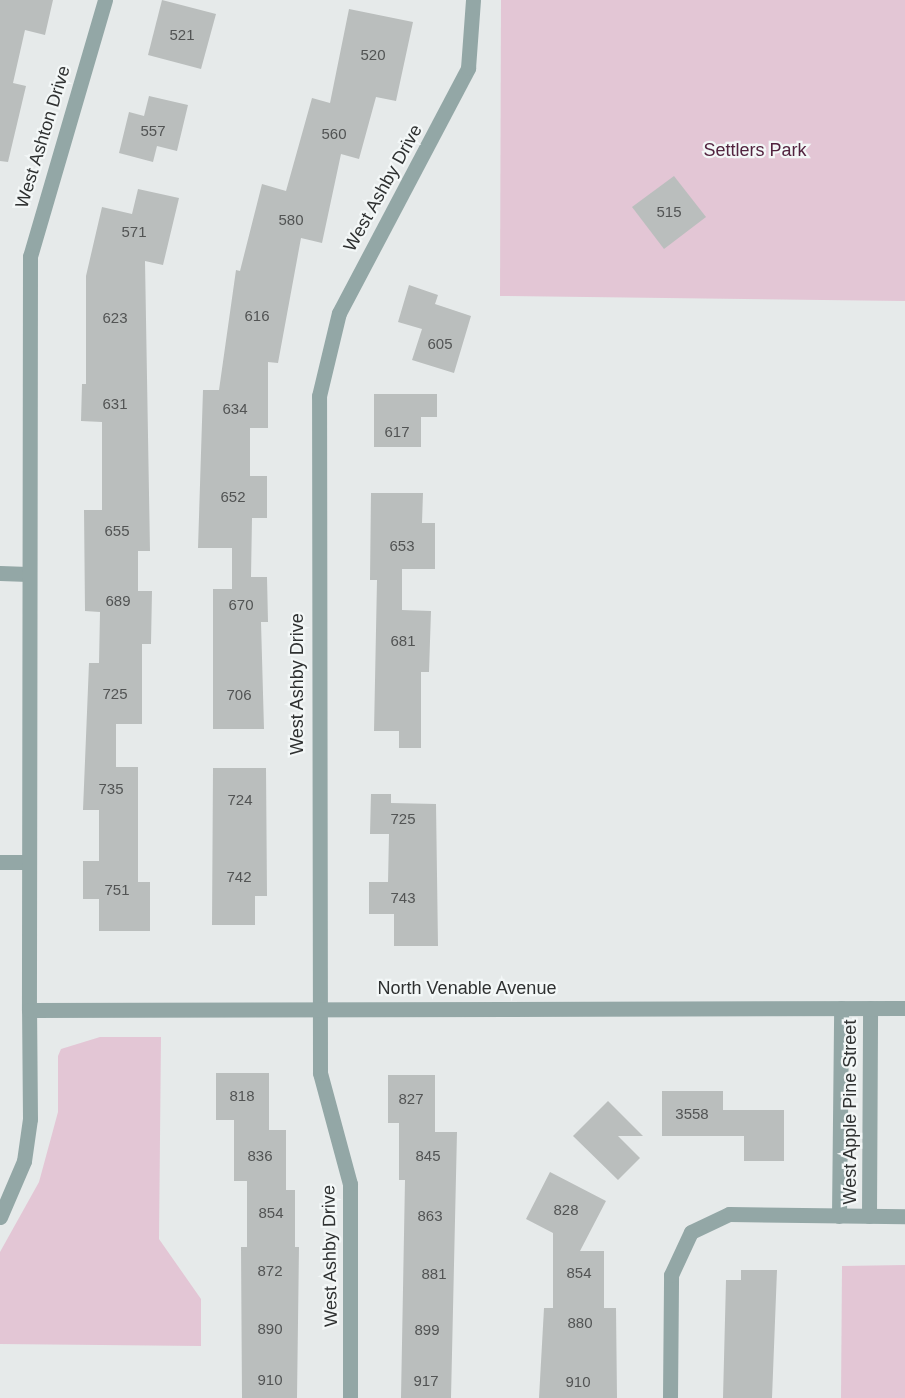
<!DOCTYPE html>
<html>
<head>
<meta charset="utf-8">
<style>
	body { margin:0 }
	#map { position:relative; width:905px; height:1398px; overflow:hidden; background:#e6eaea; font-family:Arial,sans-serif }
	div>[style] { position:absolute }
	[style*='--x'] { left:calc(var(--x)*1px); top:calc(var(--y)*1px); width:calc(var(--w)*1px); rotate:calc(var(--a)*1deg) }
	.green>* { inset:0; background:#e3c6d5 }
	.building>* { inset:0; background:#babebd }
	.minor>* { height:15px; margin:-7.5px; padding:0 7.5px; transform-origin:7.5px; border-radius:7.5px; background:#93a7a6 }
	.tertiary>* { height:15px; margin:-7.5px; padding:0 7.5px; transform-origin:7.5px; border-radius:7.5px; background:#93a7a6 }
	span { translate:-50% -50%; white-space:nowrap; text-align:center; line-height:1.15; -webkit-text-stroke:4.5px #f3f7f7; paint-order:stroke }
	.number-label { font-size:15px; color:#525454 }
	.number-label span { -webkit-text-stroke-width:0 }
	.street-label { font-size:18px; color:#2f3131 }
	.park-label { font-size:18px; color:#52233f }
</style>
</head>
<body>
<div id="map">
	<div class="green">
		<div style="clip-path:polygon(501px 0,905px 0,905px 301px,500px 296px)"></div>
		<div style="clip-path:polygon(100px 1037px,161px 1037px,159px 1239px,201px 1299px,201px 1346px,0 1344px,0 1252px,39px 1182px,58px 1112px,58px 1056px,61px 1049px)"></div>
		<div style="clip-path:polygon(905px 1265px,905px 1398px,841px 1398px,842px 1266px)"></div>
	</div>
	<div class="building">
		<div style="clip-path:polygon(0 0,53px 0,45px 35px,25px 30px,13px 83px,26px 86px,8px 162px,0 161px)"></div>
		<div style="clip-path:polygon(162px 0,216px 14px,201px 69px,148px 55px)"></div>
		<div style="clip-path:polygon(349px 9px,413px 22px,396px 101px,376px 97px,359px 159px,341px 154px,322px 243px,301px 238px,278px 363px,268px 362px,268px 428px,250px 428px,250px 476px,267px 476px,267px 518px,252px 518px,251px 577px,267px 577px,268px 622px,261px 622px,264px 729px,213px 729px,213px 589px,232px 589px,232px 548px,198px 548px,203px 390px,219px 390px,236px 270px,240px 271px,262px 184px,286px 191px,312px 98px,330px 103px)"></div>
		<div style="clip-path:polygon(149px 96px,188px 105px,177px 151px,157px 146px,153px 162px,119px 153px,129px 112px,144px 116px)"></div>
		<div style="clip-path:polygon(674px 176px,706px 217px,664px 249px,632px 207px)"></div>
		<div style="clip-path:polygon(138px 189px,179px 198px,163px 265px,145px 261px,150px 551px,138px 551px,138px 591px,152px 591px,151px 644px,142px 644px,142px 724px,116px 724px,116px 767px,138px 767px,138px 882px,150px 882px,150px 931px,99px 931px,99px 899px,83px 899px,83px 861px,99px 861px,99px 810px,83px 810px,89px 663px,99px 663px,100px 612px,85px 611px,84px 510px,102px 510px,102px 422px,81px 421px,82px 384px,86px 384px,86px 276px,102px 207px,132px 214px)"></div>
		<div style="clip-path:polygon(409px 285px,438px 295px,435px 304px,471px 316px,454px 373px,412px 360px,422px 329px,398px 322px)"></div>
		<div style="clip-path:polygon(374px 394px,437px 394px,437px 417px,421px 417px,421px 447px,374px 447px)"></div>
		<div style="clip-path:polygon(371px 493px,423px 493px,422px 523px,435px 523px,435px 569px,402px 569px,402px 610px,431px 611px,429px 672px,421px 672px,421px 748px,399px 748px,399px 731px,374px 731px,377px 580px,370px 580px)"></div>
		<div style="clip-path:polygon(213px 768px,266px 768px,267px 896px,255px 896px,255px 925px,212px 925px)"></div>
		<div style="clip-path:polygon(371px 794px,391px 794px,391px 803px,436px 804px,438px 946px,394px 946px,394px 914px,369px 914px,369px 882px,388px 882px,389px 834px,370px 834px)"></div>
		<div style="clip-path:polygon(216px 1073px,269px 1073px,269px 1130px,286px 1130px,286px 1190px,295px 1190px,295px 1247px,299px 1247px,297px 1398px,242px 1398px,241px 1247px,247px 1247px,247px 1181px,234px 1181px,234px 1120px,216px 1120px)"></div>
		<div style="clip-path:polygon(388px 1075px,435px 1075px,435px 1132px,457px 1132px,451px 1398px,401px 1398px,405px 1180px,399px 1180px,399px 1123px,388px 1123px)"></div>
		<div style="clip-path:polygon(662px 1091px,723px 1091px,723px 1110px,784px 1110px,784px 1161px,744px 1161px,744px 1136px,662px 1136px)"></div>
		<div style="clip-path:polygon(608px 1101px,643px 1136px,618px 1136px,640px 1158px,618px 1180px,573px 1136px)"></div>
		<div style="clip-path:polygon(550px 1172px,606px 1201px,580px 1251px,604px 1251px,604px 1308px,616px 1308px,617px 1398px,539px 1398px,544px 1308px,553px 1308px,553px 1233px,526px 1219px)"></div>
		<div style="clip-path:polygon(741px 1270px,777px 1270px,772px 1398px,723px 1398px,726px 1280px,741px 1280px)"></div>
	</div>
	<div class="minor">
		<div style="--x:0;--y:573;--w:28;--a:2"></div>
		<div style="--x:0;--y:862;--w:28;--a:0"></div>
		<div style="--x:839;--y:1216;--w:208;--a:-89.4"></div>
		<div style="--x:869;--y:1216;--w:208;--a:-89.7"></div>
		<div style="--x:0;--y:1217;--w:61;--a:-66.8"></div>
		<div style="--x:24;--y:1161;--w:42;--a:-81.9"></div>
		<div style="--x:30;--y:1119;--w:109;--a:-90.5"></div>
		<div style="--x:350;--y:1398;--w:214;--a:-90"></div>
		<div style="--x:350;--y:1184;--w:115;--a:-105.1"></div>
		<div style="--x:320;--y:1073;--w:677;--a:-90.08"></div>
		<div style="--x:319;--y:396;--w:85;--a:-76.5"></div>
		<div style="--x:339;--y:313;--w:277;--a:-62.2"></div>
		<div style="--x:468;--y:68;--w:68;--a:-85.8"></div>
		<div style="--x:670;--y:1398;--w:123;--a:-89.5"></div>
		<div style="--x:671;--y:1275;--w:47;--a:-65.1"></div>
		<div style="--x:691;--y:1232;--w:42;--a:-25.3"></div>
		<div style="--x:729;--y:1214;--w:176;--a:0.7"></div>
	</div>
	<div class="tertiary">
		<div style="--x:105;--y:0;--w:267;--a:106.3"></div>
		<div style="--x:30;--y:256;--w:754;--a:90.08"></div>
		<div style="--x:29;--y:1010;--w:876;--a:-0.13"></div>
	</div>
	<div class="number-label">
		<span style="left:182px;top:35px">521</span>
		<span style="left:373px;top:55px">520</span>
		<span style="left:153px;top:131px">557</span>
		<span style="left:334px;top:134px">560</span>
		<span style="left:669px;top:212px">515</span>
		<span style="left:291px;top:220px">580</span>
		<span style="left:134px;top:232px">571</span>
		<span style="left:257px;top:316px">616</span>
		<span style="left:115px;top:318px">623</span>
		<span style="left:440px;top:344px">605</span>
		<span style="left:115px;top:404px">631</span>
		<span style="left:235px;top:409px">634</span>
		<span style="left:397px;top:432px">617</span>
		<span style="left:233px;top:497px">652</span>
		<span style="left:117px;top:531px">655</span>
		<span style="left:402px;top:546px">653</span>
		<span style="left:118px;top:601px">689</span>
		<span style="left:241px;top:605px">670</span>
		<span style="left:403px;top:641px">681</span>
		<span style="left:115px;top:694px">725</span>
		<span style="left:239px;top:695px">706</span>
		<span style="left:111px;top:789px">735</span>
		<span style="left:240px;top:800px">724</span>
		<span style="left:403px;top:819px">725</span>
		<span style="left:239px;top:877px">742</span>
		<span style="left:117px;top:890px">751</span>
		<span style="left:403px;top:898px">743</span>
		<span style="left:242px;top:1096px">818</span>
		<span style="left:411px;top:1099px">827</span>
		<span style="left:692px;top:1114px">3558</span>
		<span style="left:260px;top:1156px">836</span>
		<span style="left:428px;top:1156px">845</span>
		<span style="left:566px;top:1210px">828</span>
		<span style="left:271px;top:1213px">854</span>
		<span style="left:430px;top:1216px">863</span>
		<span style="left:270px;top:1271px">872</span>
		<span style="left:579px;top:1273px">854</span>
		<span style="left:434px;top:1274px">881</span>
		<span style="left:580px;top:1323px">880</span>
		<span style="left:270px;top:1329px">890</span>
		<span style="left:427px;top:1330px">899</span>
		<span style="left:270px;top:1380px">910</span>
		<span style="left:426px;top:1381px">917</span>
		<span style="left:578px;top:1382px">910</span>
	</div>
	<div class="street-label">
		<span style="left:43px;top:137px;rotate:-73deg">West Ashton Drive</span>
		<span style="left:383px;top:188px;rotate:-61deg">West Ashby Drive</span>
		<span style="left:297px;top:684px;rotate:-90deg">West Ashby Drive</span>
		<span style="left:467px;top:988px">North Venable Avenue</span>
		<span style="left:850px;top:1112px;rotate:-90deg">West Apple Pine Street</span>
		<span style="left:330px;top:1256px;rotate:-91deg">West Ashby Drive</span>
	</div>
	<div class="park-label">
		<span style="left:755px;top:150px">Settlers Park</span>
	</div>
</div>
</body>
</html>
